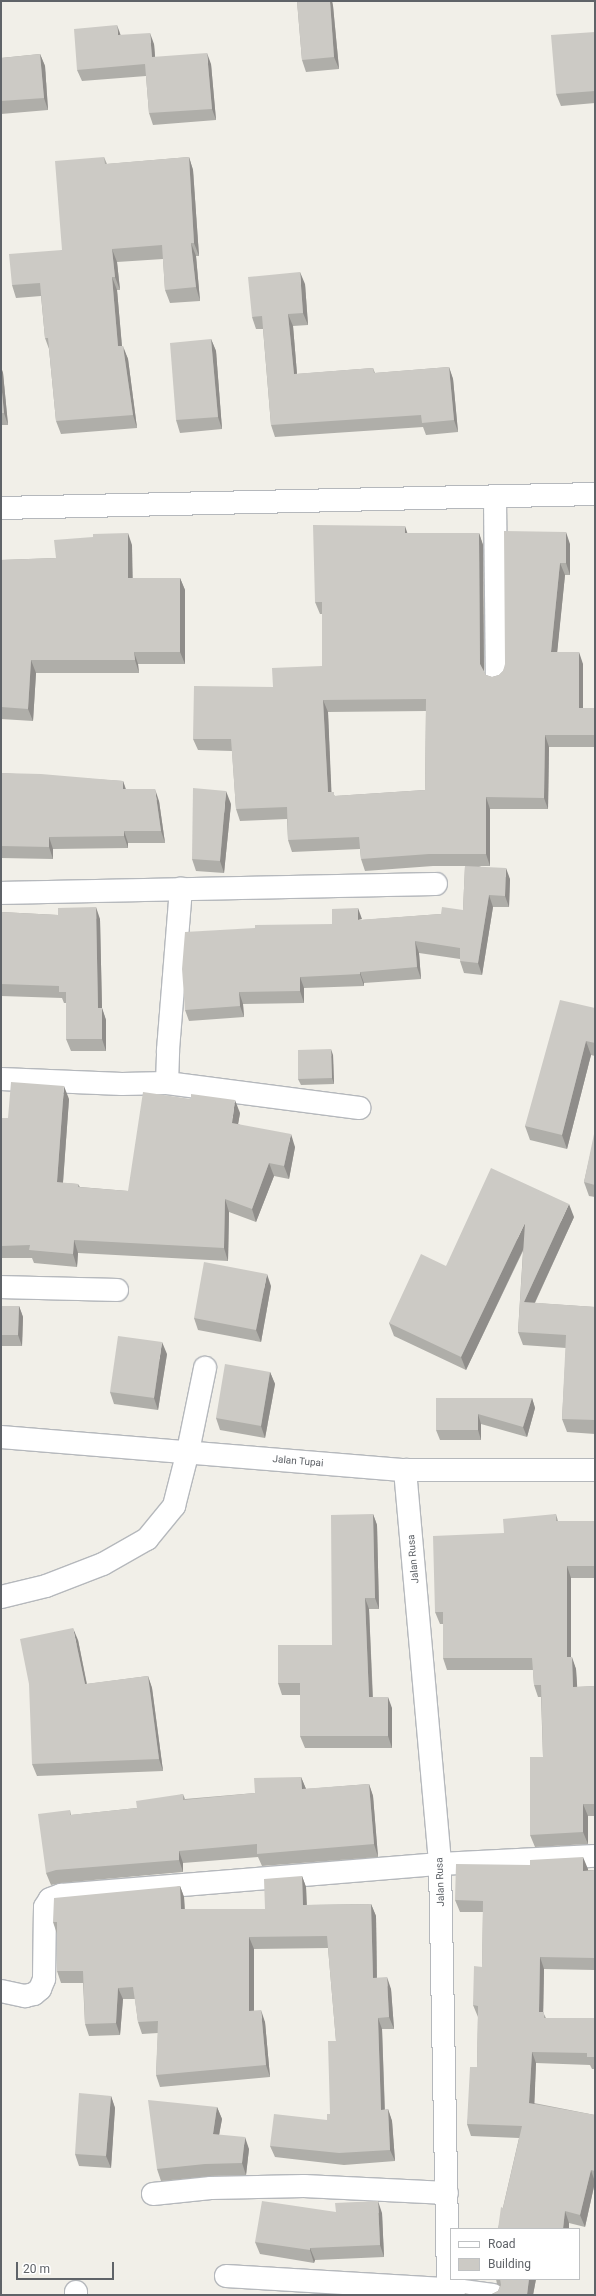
<!DOCTYPE html>
<html>
<head>
<meta charset="utf-8">
<style>
	body { margin:0 }
	#map { position:relative; width:596px; height:2296px; overflow:hidden; background:#f1efe8; font-family:Roboto,sans-serif }
	div>[style] { position:absolute }
	[style*='--x'] { left:calc(var(--x)*1px); top:calc(var(--y)*1px); width:calc(var(--w)*1px); rotate:calc(var(--a)*1deg) }
	.roads { filter:drop-shadow(1px 0 #b5b8bc) drop-shadow(-1px 0 #b5b8bc) drop-shadow(0 1px #b5b8bc) drop-shadow(0 -1px #b5b8bc) }
	.minor>* { height:22px; margin:-11px; padding:0 11px; transform-origin:11px; border-radius:11px; background:#fff }
	.wall>* { inset:0; background:#afaea9 }
	.shaded-wall>* { inset:0; background:#8f8d8a }
	.building>* { inset:0; background:#cccac5 }
	span { translate:-50% -50%; white-space:nowrap; text-align:center; line-height:1.15; -webkit-text-stroke:4px #fff; paint-order:stroke }
	.street-label { font-size:10px; color:#5f6368 }
	.frame { position:absolute; inset:0; border:2px solid #5f6368; pointer-events:none }
	.legend { position:absolute; left:450px; top:2228px; width:130px; height:52px; box-sizing:border-box; background:#fff; border:1px solid #bfc1c3; margin:0; padding:5px 7px; list-style:none; font-size:12px; color:#5f6368 }
	.legend li { display:flex; align-items:center; gap:8px; height:20px }
	.legend b { width:20px; border:1px solid #bfc1c3 }
	.scale { position:absolute; left:16px; top:2262px; width:98px; height:18px; box-sizing:border-box; border:2px solid #5f6368; border-top:0; padding-left:5px; font-size:12px; line-height:14px; white-space:nowrap; color:#5f6368; -webkit-text-stroke:3px #fff; paint-order:stroke }
</style>
</head>
<body>
<div id="map">
	<div class="roads">
		<div class="minor">
			<div style="--x:495;--y:498;--w:178;--a:89.4"></div>
			<div style="--x:1;--y:508;--w:594;--a:-1.35"></div>
			<div style="--x:1;--y:893;--w:435;--a:-1.2"></div>
			<div style="--x:1;--y:1079;--w:121;--a:2.4"></div>
			<div style="--x:122;--y:1084;--w:45;--a:-1.3"></div>
			<div style="--x:167;--y:1083;--w:33;--a:-88"></div>
			<div style="--x:168;--y:1050;--w:162;--a:-85.4"></div>
			<div style="--x:167;--y:1083;--w:194;--a:7.4"></div>
			<div style="--x:1;--y:1287;--w:116;--a:1.5"></div>
			<div style="--x:1;--y:1437;--w:405;--a:4.7"></div>
			<div style="--x:405;--y:1470;--w:190;--a:0"></div>
			<div style="--x:405;--y:1470;--w:396;--a:84.9"></div>
			<div style="--x:440;--y:1864;--w:431;--a:88.9"></div>
			<div style="--x:1;--y:1597;--w:46;--a:-13.7"></div>
			<div style="--x:46;--y:1586;--w:61;--a:-21.1"></div>
			<div style="--x:103;--y:1564;--w:51;--a:-29.6"></div>
			<div style="--x:147;--y:1539;--w:43;--a:-50.7"></div>
			<div style="--x:174;--y:1506;--w:57;--a:-75.7"></div>
			<div style="--x:188;--y:1451;--w:85;--a:-78.4"></div>
			<div style="--x:1;--y:1991;--w:25;--a:12"></div>
			<div style="--x:25;--y:1996;--w:9;--a:-13"></div>
			<div style="--x:34;--y:1994;--w:8;--a:-40"></div>
			<div style="--x:40;--y:1989;--w:11;--a:-68"></div>
			<div style="--x:44;--y:1979;--w:72;--a:-89.2"></div>
			<div style="--x:45;--y:1907;--w:9;--a:-58"></div>
			<div style="--x:50;--y:1899;--w:12;--a:-20"></div>
			<div style="--x:61;--y:1895;--w:380;--a:-4.7"></div>
			<div style="--x:440;--y:1864;--w:155;--a:-3"></div>
			<div style="--x:153;--y:2194;--w:58;--a:-5.9"></div>
			<div style="--x:211;--y:2188;--w:93;--a:-1.2"></div>
			<div style="--x:304;--y:2186;--w:143;--a:2.8"></div>
			<div style="--x:226;--y:2276;--w:222;--a:3.4"></div>
			<div style="--x:448;--y:2289;--w:45;--a:7.6"></div>
			<div style="--x:76;--y:2292;--w:3;--a:90"></div>
		</div>
	</div>
	<div class="wall">
		<div style="clip-path:polygon(297px 1px,332px 1px,333px 6px,339px 69px,306px 72px,302px 60px)"></div>
		<div style="clip-path:polygon(595px 32px,595px 103px,561px 106px,556px 94px)"></div>
		<div style="clip-path:polygon(121px 35px,154px 44px,155px 57px,211px 64px,216px 120px,153px 125px,149px 113px,146px 76px,82px 81px,77px 70px)"></div>
		<div style="clip-path:polygon(40px 54px,45px 66px,48px 110px,1px 114px,1px 58px)"></div>
		<div style="clip-path:polygon(104px 157px,107px 164px,189px 157px,193px 170px,199px 256px,196px 256px,200px 301px,170px 303px,165px 290px,163px 259px,117px 262px,120px 290px,117px 290px,122px 346px,128px 359px,137px 428px,61px 434px,56px 421px,49px 349px,45px 338px,41px 296px,16px 298px,12px 285px,62px 250px)"></div>
		<div style="clip-path:polygon(305px 284px,308px 325px,293px 326px,297px 374px,373px 368px,375px 373px,449px 367px,453px 379px,458px 432px,426px 435px,423px 427px,275px 437px,271px 425px,263px 329px,256px 329px,252px 317px)"></div>
		<div style="clip-path:polygon(211px 339px,216px 351px,222px 429px,180px 433px,176px 420px)"></div>
		<div style="clip-path:polygon(1px 367px,3px 373px,8px 425px,1px 425px)"></div>
		<div style="clip-path:polygon(evenodd,407px 533px,479px 533px,483px 545px,484px 672px,486px 675px,492px 677px,499px 675px,503px 671px,570px 544px,570px 575px,565px 575px,557px 652px,583px 664px,583px 708px,595px 708px,595px 747px,549px 747px,548px 809px,490px 809px,490px 866px,479px 866px,510px 879px,509px 907px,493px 907px,482px 975px,464px 973px,460px 961px,460px 959px,419px 953px,421px 979px,364px 983px,364px 986px,304px 988px,304px 1003px,243px 1004px,244px 1017px,189px 1021px,185px 1010px,332px 924px,362px 920px,441px 914px,463px 910px,465px 866px,433px 866px,365px 871px,361px 859px,360px 849px,292px 852px,288px 840px,287px 819px,240px 821px,236px 809px,232px 751px,198px 750px,193px 739px,273px 687px,322px 666px,322px 614px,320px 614px,315px 602px,407px 533px,426px 711px,425px 790px,335px 796px,331px 792px,328px 712px,426px 711px)"></div>
		<div style="clip-path:polygon(132px 545px,132px 578px,180px 578px,185px 590px,185px 664px,138px 664px,139px 673px,36px 673px,33px 721px,1px 719px,1px 560px,56px 558px)"></div>
		<div style="clip-path:polygon(1px 773px,123px 781px,126px 789px,159px 801px,165px 843px,128px 843px,128px 848px,53px 849px,53px 859px,1px 858px)"></div>
		<div style="clip-path:polygon(231px 804px,224px 873px,196px 871px,192px 859px)"></div>
		<div style="clip-path:polygon(1px 912px,58px 915px,100px 919px,102px 1008px,106px 1020px,106px 1051px,71px 1051px,66px 1039px,66px 1003px,64px 1003px,62px 998px,1px 996px)"></div>
		<div style="clip-path:polygon(595px 1008px,595px 1056px,591px 1055px,567px 1149px,530px 1140px,525px 1126px)"></div>
		<div style="clip-path:polygon(333px 1055px,334px 1084px,301px 1085px,298px 1079px)"></div>
		<div style="clip-path:polygon(69px 1099px,63px 1183px,78px 1184px,80px 1187px,128px 1191px,240px 1113px,238px 1124px,295px 1147px,289px 1179px,274px 1176px,256px 1222px,229px 1212px,228px 1261px,78px 1253px,77px 1267px,34px 1263px,32px 1258px,1px 1258px,1px 1118px,8px 1118px)"></div>
		<div style="clip-path:polygon(595px 1134px,595px 1197px,589px 1196px,584px 1182px)"></div>
		<div style="clip-path:polygon(574px 1217px,535px 1303px,595px 1307px,595px 1434px,567px 1432px,562px 1419px,566px 1348px,523px 1345px,518px 1332px,523px 1251px,466px 1370px,394px 1336px,389px 1323px,446px 1266px)"></div>
		<div style="clip-path:polygon(271px 1286px,261px 1342px,198px 1330px,194px 1318px)"></div>
		<div style="clip-path:polygon(1px 1306px,19px 1306px,23px 1317px,22px 1346px,1px 1346px)"></div>
		<div style="clip-path:polygon(167px 1354px,158px 1410px,114px 1404px,110px 1392px)"></div>
		<div style="clip-path:polygon(270px 1372px,275px 1384px,265px 1438px,220px 1430px,216px 1418px)"></div>
		<div style="clip-path:polygon(436px 1398px,532px 1398px,535px 1408px,527px 1437px,481px 1424px,481px 1440px,440px 1440px,436px 1430px)"></div>
		<div style="clip-path:polygon(373px 1514px,377px 1525px,379px 1609px,369px 1609px,373px 1697px,392px 1708px,392px 1748px,305px 1748px,300px 1736px,300px 1695px,282px 1695px,278px 1683px,332px 1645px)"></div>
		<div style="clip-path:polygon(556px 1514px,558px 1521px,595px 1521px,595px 1578px,571px 1578px,571px 1657px,576px 1669px,577px 1687px,595px 1686px,595px 1816px,588px 1816px,588px 1844px,535px 1847px,530px 1835px,543px 1757px,541px 1697px,538px 1697px,534px 1685px,533px 1670px,447px 1670px,443px 1658px,443px 1624px,440px 1624px,435px 1612px,504px 1533px)"></div>
		<div style="clip-path:polygon(78px 1640px,87px 1684px,148px 1676px,152px 1688px,163px 1771px,37px 1776px,32px 1764px)"></div>
		<div style="clip-path:polygon(301px 1777px,306px 1789px,369px 1784px,373px 1796px,378px 1857px,262px 1866px,258px 1857px,183px 1863px,183px 1872px,60px 1883px,51px 1885px,46px 1873px,70px 1810px,71px 1815px,137px 1808px,183px 1794px,185px 1799px,255px 1793px)"></div>
		<div style="clip-path:polygon(588px 1869px,588px 1870px,595px 1870px,595px 1970px,544px 1969px,543px 2012px,546px 2018px,595px 2018px,595px 2069px,592px 2069px,590px 2065px,536px 2063px,534px 2103px,595px 2115px,595px 2182px,585px 2227px,569px 2223px,569px 2229px,498px 2229px,519px 2138px,471px 2136px,467px 2124px,477px 2067px,478px 2017px,473px 2005px,482px 1967px,483px 1912px,460px 1912px,455px 1900px)"></div>
		<div style="clip-path:polygon(302px 1876px,306px 1887px,307px 1905px,371px 1904px,376px 1916px,377px 1978px,391px 1989px,394px 2029px,382px 2029px,385px 2110px,388px 2109px,392px 2121px,395px 2161px,344px 2165px,275px 2157px,270px 2146px,327px 2120px,330px 2114px,336px 2041px,328px 1948px,254px 1949px,254px 2011px,265px 2022px,270px 2077px,160px 2087px,156px 2075px,158px 2033px,142px 2034px,138px 2022px,135px 1999px,123px 1999px,120px 2035px,89px 2036px,85px 2024px,83px 1983px,61px 1983px,57px 1971px,57px 1934px,53px 1922px,180px 1886px,184px 1897px,185px 1909px,265px 1909px)"></div>
		<div style="clip-path:polygon(111px 2096px,115px 2108px,111px 2168px,79px 2166px,75px 2154px)"></div>
		<div style="clip-path:polygon(217px 2107px,222px 2119px,219px 2135px,249px 2149px,246px 2175px,210px 2176px,161px 2181px,157px 2169px)"></div>
		<div style="clip-path:polygon(336px 2212px,382px 2213px,384px 2257px,315px 2260px,314px 2263px,260px 2254px,255px 2242px)"></div>
		<div style="clip-path:polygon(496px 2279px,536px 2279px,533px 2295px,490px 2295px,498px 2291px,500px 2286px,497px 2284px)"></div>
	</div>
	<div class="shaded-wall">
		<div style="clip-path:polygon(330px 1px,332px 1px,333px 6px,339px 69px,334px 57px)"></div>
		<div style="clip-path:polygon(117px 25px,121px 36px,118px 35px)"></div>
		<div style="clip-path:polygon(150px 33px,154px 44px,156px 68px,152px 57px)"></div>
		<div style="clip-path:polygon(207px 53px,211px 64px,216px 120px,212px 109px)"></div>
		<div style="clip-path:polygon(40px 54px,45px 66px,48px 110px,44px 98px)"></div>
		<div style="clip-path:polygon(189px 157px,193px 170px,199px 256px,194px 243px)"></div>
		<div style="clip-path:polygon(191px 243px,196px 256px,200px 301px,196px 287px)"></div>
		<div style="clip-path:polygon(112px 249px,117px 262px,120px 290px,115px 277px)"></div>
		<div style="clip-path:polygon(300px 272px,305px 284px,308px 325px,303px 313px)"></div>
		<div style="clip-path:polygon(112px 277px,117px 290px,123px 359px,118px 346px)"></div>
		<div style="clip-path:polygon(288px 314px,293px 326px,298px 386px,294px 374px)"></div>
		<div style="clip-path:polygon(211px 339px,216px 351px,222px 429px,218px 417px)"></div>
		<div style="clip-path:polygon(123px 346px,128px 359px,137px 428px,133px 415px)"></div>
		<div style="clip-path:polygon(1px 367px,3px 373px,8px 425px,4px 413px,1px 382px)"></div>
		<div style="clip-path:polygon(449px 367px,453px 379px,458px 432px,454px 420px)"></div>
		<div style="clip-path:polygon(405px 526px,409px 538px,405px 533px)"></div>
		<div style="clip-path:polygon(566px 532px,570px 544px,570px 575px,566px 563px)"></div>
		<div style="clip-path:polygon(128px 533px,132px 545px,133px 590px,128px 578px)"></div>
		<div style="clip-path:polygon(479px 533px,483px 545px,484px 676px,480px 664px)"></div>
		<div style="clip-path:polygon(560px 563px,565px 575px,556px 664px,551px 652px)"></div>
		<div style="clip-path:polygon(180px 578px,185px 590px,185px 664px,180px 652px)"></div>
		<div style="clip-path:polygon(134px 652px,138px 664px,139px 673px,135px 660px)"></div>
		<div style="clip-path:polygon(579px 652px,583px 664px,583px 720px,579px 708px)"></div>
		<div style="clip-path:polygon(31px 660px,36px 673px,33px 721px,28px 709px)"></div>
		<div style="clip-path:polygon(323px 700px,328px 712px,332px 804px,328px 792px)"></div>
		<div style="clip-path:polygon(545px 735px,549px 747px,548px 809px,544px 798px)"></div>
		<div style="clip-path:polygon(123px 781px,127px 794px,123px 789px)"></div>
		<div style="clip-path:polygon(155px 789px,159px 801px,165px 843px,161px 831px)"></div>
		<div style="clip-path:polygon(226px 791px,231px 804px,224px 873px,220px 861px)"></div>
		<div style="clip-path:polygon(486px 797px,490px 809px,490px 866px,486px 854px)"></div>
		<div style="clip-path:polygon(124px 831px,128px 843px,128px 848px,124px 836px)"></div>
		<div style="clip-path:polygon(49px 837px,53px 849px,53px 859px,49px 847px)"></div>
		<div style="clip-path:polygon(506px 868px,510px 879px,509px 907px,505px 896px)"></div>
		<div style="clip-path:polygon(489px 895px,493px 907px,482px 975px,478px 963px)"></div>
		<div style="clip-path:polygon(96px 907px,100px 919px,102px 1008px,106px 1020px,106px 1051px,102px 1039px,98px 1008px)"></div>
		<div style="clip-path:polygon(358px 908px,362px 919px,358px 920px)"></div>
		<div style="clip-path:polygon(415px 941px,419px 953px,421px 979px,417px 967px)"></div>
		<div style="clip-path:polygon(360px 972px,364px 983px,364px 986px,360px 974px)"></div>
		<div style="clip-path:polygon(300px 977px,304px 988px,304px 1003px,300px 991px)"></div>
		<div style="clip-path:polygon(239px 992px,243px 1004px,244px 1017px,240px 1006px)"></div>
		<div style="clip-path:polygon(586px 1041px,591px 1055px,567px 1149px,562px 1135px)"></div>
		<div style="clip-path:polygon(331px 1049px,333px 1055px,334px 1084px,332px 1078px)"></div>
		<div style="clip-path:polygon(64px 1086px,69px 1099px,62px 1195px,57px 1182px)"></div>
		<div style="clip-path:polygon(235px 1100px,240px 1113px,236px 1136px,232px 1123px)"></div>
		<div style="clip-path:polygon(291px 1134px,295px 1147px,289px 1179px,284px 1166px)"></div>
		<div style="clip-path:polygon(269px 1163px,274px 1176px,256px 1222px,252px 1209px)"></div>
		<div style="clip-path:polygon(225px 1199px,229px 1212px,228px 1261px,224px 1248px)"></div>
		<div style="clip-path:polygon(569px 1204px,574px 1217px,529px 1315px,524px 1302px)"></div>
		<div style="clip-path:polygon(525px 1223px,529px 1237px,466px 1370px,461px 1357px)"></div>
		<div style="clip-path:polygon(74px 1240px,78px 1253px,77px 1267px,73px 1254px)"></div>
		<div style="clip-path:polygon(267px 1274px,271px 1286px,261px 1342px,256px 1330px)"></div>
		<div style="clip-path:polygon(19px 1306px,23px 1317px,22px 1346px,18px 1335px)"></div>
		<div style="clip-path:polygon(162px 1342px,167px 1354px,158px 1410px,154px 1398px)"></div>
		<div style="clip-path:polygon(270px 1372px,275px 1384px,265px 1438px,261px 1426px)"></div>
		<div style="clip-path:polygon(532px 1398px,535px 1408px,527px 1437px,523px 1427px)"></div>
		<div style="clip-path:polygon(478px 1414px,481px 1424px,481px 1440px,478px 1430px)"></div>
		<div style="clip-path:polygon(373px 1514px,377px 1525px,379px 1609px,375px 1598px)"></div>
		<div style="clip-path:polygon(567px 1566px,571px 1578px,571px 1669px,567px 1657px)"></div>
		<div style="clip-path:polygon(365px 1598px,369px 1609px,373px 1708px,369px 1697px)"></div>
		<div style="clip-path:polygon(73px 1628px,78px 1640px,89px 1696px,85px 1684px)"></div>
		<div style="clip-path:polygon(572px 1657px,576px 1669px,578px 1699px,573px 1687px)"></div>
		<div style="clip-path:polygon(148px 1676px,152px 1688px,163px 1771px,159px 1759px)"></div>
		<div style="clip-path:polygon(388px 1697px,392px 1708px,392px 1748px,388px 1736px)"></div>
		<div style="clip-path:polygon(301px 1777px,306px 1789px,302px 1789px)"></div>
		<div style="clip-path:polygon(369px 1784px,373px 1796px,378px 1857px,374px 1844px)"></div>
		<div style="clip-path:polygon(583px 1804px,588px 1816px,588px 1844px,583px 1832px)"></div>
		<div style="clip-path:polygon(179px 1851px,183px 1863px,183px 1872px,179px 1860px)"></div>
		<div style="clip-path:polygon(583px 1857px,588px 1869px,588px 1882px,583px 1871px)"></div>
		<div style="clip-path:polygon(302px 1876px,306px 1887px,307px 1917px,303px 1905px)"></div>
		<div style="clip-path:polygon(180px 1886px,184px 1897px,185px 1920px,181px 1909px)"></div>
		<div style="clip-path:polygon(371px 1904px,376px 1916px,377px 1990px,373px 1978px)"></div>
		<div style="clip-path:polygon(249px 1937px,254px 1949px,254px 2023px,249px 2011px)"></div>
		<div style="clip-path:polygon(540px 1957px,544px 1969px,543px 2024px,539px 2012px)"></div>
		<div style="clip-path:polygon(387px 1977px,391px 1989px,394px 2029px,389px 2017px)"></div>
		<div style="clip-path:polygon(118px 1988px,123px 1999px,120px 2035px,116px 2023px)"></div>
		<div style="clip-path:polygon(261px 2010px,265px 2022px,270px 2077px,266px 2065px)"></div>
		<div style="clip-path:polygon(378px 2018px,382px 2029px,385px 2122px,381px 2110px)"></div>
		<div style="clip-path:polygon(532px 2052px,536px 2063px,534px 2114px,529px 2103px)"></div>
		<div style="clip-path:polygon(111px 2096px,115px 2108px,111px 2168px,106px 2156px)"></div>
		<div style="clip-path:polygon(217px 2107px,222px 2119px,217px 2146px,213px 2134px)"></div>
		<div style="clip-path:polygon(388px 2109px,392px 2121px,395px 2161px,390px 2150px)"></div>
		<div style="clip-path:polygon(245px 2137px,249px 2149px,246px 2175px,242px 2163px)"></div>
		<div style="clip-path:polygon(591px 2170px,595px 2182px,585px 2227px,580px 2215px)"></div>
		<div style="clip-path:polygon(378px 2201px,382px 2213px,384px 2257px,380px 2245px)"></div>
		<div style="clip-path:polygon(565px 2211px,569px 2223px,569px 2229px,563px 2229px)"></div>
		<div style="clip-path:polygon(310px 2248px,315px 2260px,314px 2263px,310px 2250px)"></div>
		<div style="clip-path:polygon(529px 2279px,536px 2279px,533px 2295px,527px 2295px)"></div>
	</div>
	<div class="building">
		<div style="clip-path:polygon(297px 1px,330px 1px,334px 57px,302px 60px)"></div>
		<div style="clip-path:polygon(117px 25px,118px 35px,150px 33px,152px 57px,207px 53px,212px 109px,149px 113px,145px 64px,77px 70px,74px 29px)"></div>
		<div style="clip-path:polygon(595px 32px,595px 91px,556px 94px,551px 35px)"></div>
		<div style="clip-path:polygon(40px 54px,44px 98px,1px 101px,1px 58px)"></div>
		<div style="clip-path:polygon(104px 157px,105px 164px,189px 157px,194px 243px,191px 243px,196px 287px,165px 290px,162px 245px,112px 249px,115px 277px,112px 277px,118px 346px,123px 346px,133px 415px,56px 421px,48px 338px,45px 338px,40px 283px,12px 285px,9px 254px,62px 250px,55px 161px)"></div>
		<div style="clip-path:polygon(300px 272px,303px 313px,288px 314px,294px 374px,373px 368px,374px 373px,449px 367px,454px 420px,422px 423px,421px 415px,271px 425px,262px 316px,252px 317px,248px 277px)"></div>
		<div style="clip-path:polygon(211px 339px,218px 417px,176px 420px,170px 343px)"></div>
		<div style="clip-path:polygon(1px 382px,4px 413px,1px 413px)"></div>
		<div style="clip-path:polygon(evenodd,313px 525px,405px 526px,405px 533px,479px 533px,480px 664px,486px 675px,492px 677px,499px 675px,503px 671px,505px 664px,504px 531px,566px 532px,566px 563px,560px 563px,551px 652px,579px 652px,579px 708px,595px 708px,595px 735px,545px 735px,544px 798px,486px 797px,486px 854px,429px 854px,361px 859px,359px 837px,288px 840px,287px 807px,236px 809px,231px 739px,193px 739px,194px 686px,273px 687px,272px 668px,322px 666px,322px 602px,315px 602px,313px 525px,426px 699px,425px 790px,334px 796px,334px 792px,328px 792px,323px 700px,426px 699px)"></div>
		<div style="clip-path:polygon(128px 533px,128px 578px,180px 578px,180px 652px,134px 652px,135px 660px,31px 660px,28px 709px,1px 707px,1px 560px,56px 558px,54px 540px,93px 537px,93px 534px)"></div>
		<div style="clip-path:polygon(1px 773px,41px 774px,123px 781px,123px 789px,155px 789px,161px 831px,124px 831px,124px 836px,49px 837px,49px 847px,1px 846px)"></div>
		<div style="clip-path:polygon(193px 788px,226px 791px,220px 861px,192px 859px)"></div>
		<div style="clip-path:polygon(465px 866px,506px 868px,505px 896px,489px 895px,478px 963px,460px 961px,460px 948px,415px 941px,417px 967px,360px 972px,360px 974px,300px 977px,300px 991px,239px 992px,240px 1006px,185px 1010px,182px 969px,185px 932px,255px 928px,255px 925px,332px 924px,332px 909px,358px 908px,358px 920px,441px 914px,442px 907px,463px 910px)"></div>
		<div style="clip-path:polygon(96px 907px,98px 1008px,102px 1008px,102px 1039px,66px 1039px,66px 992px,59px 992px,59px 986px,1px 984px,1px 912px,58px 915px,58px 908px)"></div>
		<div style="clip-path:polygon(560px 1000px,595px 1008px,595px 1043px,586px 1041px,562px 1135px,525px 1126px)"></div>
		<div style="clip-path:polygon(331px 1049px,332px 1078px,298px 1079px,298px 1050px)"></div>
		<div style="clip-path:polygon(11px 1082px,64px 1086px,57px 1182px,78px 1184px,78px 1187px,128px 1191px,143px 1092px,191px 1099px,191px 1094px,235px 1100px,232px 1123px,291px 1134px,284px 1166px,269px 1163px,252px 1209px,225px 1199px,224px 1248px,74px 1240px,73px 1254px,29px 1250px,30px 1245px,1px 1246px,1px 1118px,8px 1118px)"></div>
		<div style="clip-path:polygon(594px 1134px,595px 1134px,595px 1185px,584px 1182px)"></div>
		<div style="clip-path:polygon(491px 1168px,569px 1204px,524px 1302px,595px 1307px,595px 1420px,562px 1419px,566px 1335px,518px 1332px,525px 1223px,461px 1357px,389px 1323px,421px 1254px,446px 1266px)"></div>
		<div style="clip-path:polygon(204px 1262px,267px 1274px,256px 1330px,194px 1318px)"></div>
		<div style="clip-path:polygon(1px 1306px,19px 1306px,18px 1335px,1px 1335px)"></div>
		<div style="clip-path:polygon(118px 1336px,162px 1342px,154px 1398px,110px 1392px)"></div>
		<div style="clip-path:polygon(225px 1364px,270px 1372px,261px 1426px,216px 1418px)"></div>
		<div style="clip-path:polygon(436px 1398px,532px 1398px,523px 1427px,478px 1414px,478px 1430px,436px 1430px)"></div>
		<div style="clip-path:polygon(373px 1514px,375px 1598px,365px 1598px,369px 1697px,388px 1697px,388px 1736px,300px 1736px,300px 1683px,278px 1683px,278px 1645px,332px 1645px,331px 1515px)"></div>
		<div style="clip-path:polygon(556px 1514px,556px 1521px,595px 1521px,595px 1566px,567px 1566px,567px 1657px,572px 1657px,573px 1687px,595px 1686px,595px 1804px,583px 1804px,583px 1832px,530px 1835px,530px 1757px,543px 1757px,541px 1685px,534px 1685px,532px 1658px,443px 1658px,443px 1612px,435px 1612px,433px 1536px,504px 1533px,503px 1519px)"></div>
		<div style="clip-path:polygon(73px 1628px,85px 1684px,148px 1676px,159px 1759px,32px 1764px,29px 1684px,20px 1639px)"></div>
		<div style="clip-path:polygon(301px 1777px,302px 1789px,369px 1784px,374px 1844px,257px 1854px,257px 1844px,179px 1851px,179px 1860px,56px 1870px,46px 1873px,38px 1814px,70px 1810px,70px 1815px,137px 1808px,136px 1801px,183px 1794px,183px 1800px,255px 1793px,254px 1778px)"></div>
		<div style="clip-path:polygon(583px 1857px,583px 1871px,595px 1870px,595px 1958px,540px 1957px,539px 2012px,544px 2012px,544px 2018px,595px 2018px,595px 2057px,587px 2057px,587px 2053px,532px 2052px,529px 2103px,595px 2115px,595px 2171px,591px 2170px,580px 2215px,565px 2211px,563px 2229px,498px 2229px,501px 2207px,503px 2208px,522px 2126px,467px 2124px,470px 2067px,477px 2067px,478px 2006px,473px 2005px,474px 1966px,482px 1967px,483px 1901px,455px 1900px,456px 1864px,530px 1865px,530px 1860px)"></div>
		<div style="clip-path:polygon(302px 1876px,303px 1905px,371px 1904px,373px 1978px,387px 1977px,389px 2017px,378px 2018px,381px 2110px,388px 2109px,390px 2150px,339px 2153px,270px 2146px,274px 2114px,327px 2120px,327px 2114px,330px 2114px,328px 2041px,336px 2041px,327px 1936px,249px 1937px,249px 2011px,261px 2010px,266px 2065px,156px 2075px,158px 2021px,138px 2022px,133px 1987px,118px 1988px,116px 2023px,85px 2024px,83px 1971px,57px 1971px,57px 1922px,53px 1922px,54px 1898px,180px 1886px,181px 1909px,265px 1909px,264px 1879px)"></div>
		<div style="clip-path:polygon(79px 2093px,111px 2096px,106px 2156px,75px 2154px)"></div>
		<div style="clip-path:polygon(148px 2100px,217px 2107px,213px 2134px,245px 2137px,242px 2163px,205px 2164px,157px 2169px)"></div>
		<div style="clip-path:polygon(262px 2201px,336px 2212px,335px 2203px,378px 2201px,380px 2245px,310px 2248px,310px 2250px,255px 2242px)"></div>
		<div style="clip-path:polygon(500px 2279px,529px 2279px,527px 2295px,490px 2295px,498px 2291px,501px 2285px)"></div>
		<div style="clip-path:polygon(465px 2293px,473px 2295px,464px 2295px)"></div>
	</div>
	<div class="street-label">
		<span style="left:298px;top:1461px;rotate:5deg">Jalan Tupai</span>
		<span style="left:413px;top:1559px;rotate:-95deg">Jalan Rusa</span>
		<span style="left:440px;top:1882px;rotate:-92deg">Jalan Rusa</span>
	</div>
	<div class="frame"></div>
	<ul class="legend">
	<li><b style="height:5px;background:#fff"></b>Road</li>
	<li><b style="height:11px;background:#cccac5"></b>Building</li>
	</ul>
	<div class="scale">20 m</div>
</div>
</body>
</html>
